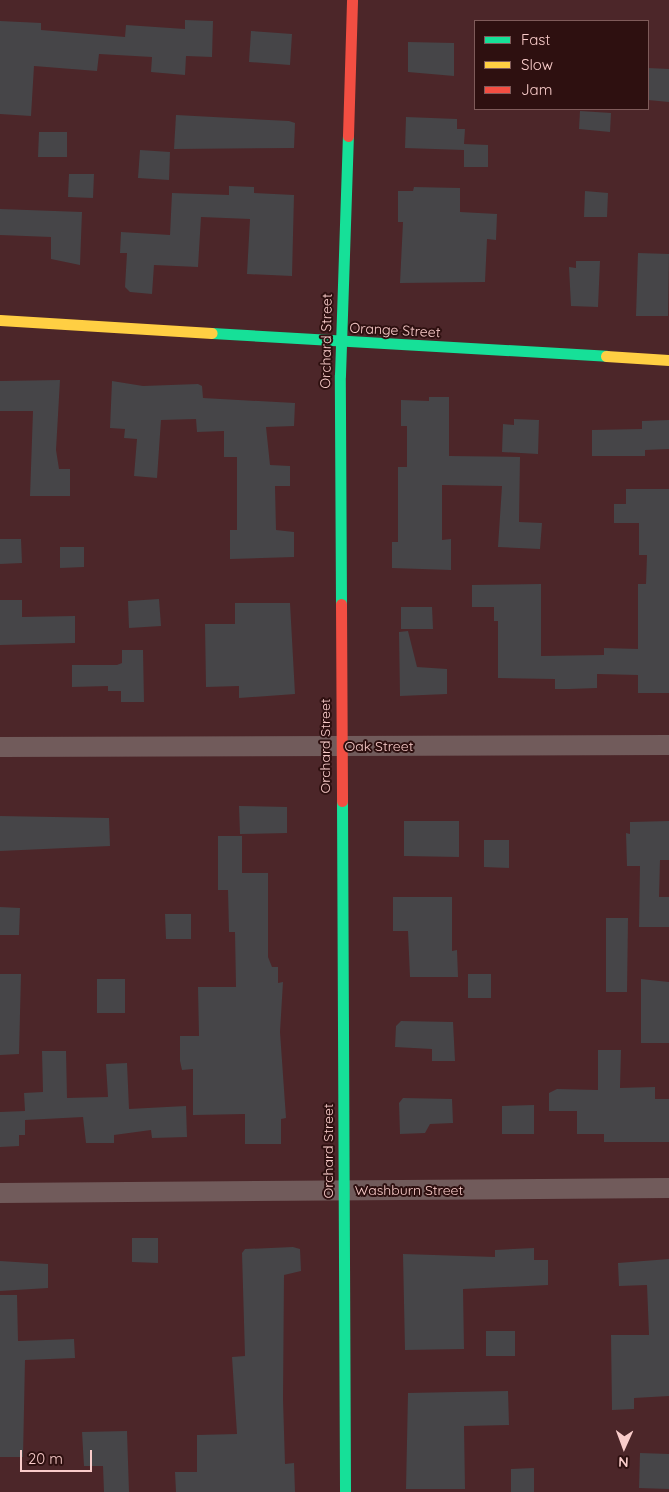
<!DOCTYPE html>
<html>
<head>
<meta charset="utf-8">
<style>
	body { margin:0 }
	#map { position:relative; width:669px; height:1492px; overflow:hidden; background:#4c2629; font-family:Quicksand,sans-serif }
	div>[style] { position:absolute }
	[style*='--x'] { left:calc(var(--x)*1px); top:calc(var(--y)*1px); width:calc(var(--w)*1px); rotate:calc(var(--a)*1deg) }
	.building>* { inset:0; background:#464548 }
	.street>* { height:20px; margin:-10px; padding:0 10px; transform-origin:10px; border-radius:10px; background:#715b5b }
	.fast>* { height:11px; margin:-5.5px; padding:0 5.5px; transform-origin:5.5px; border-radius:5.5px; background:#16e098 }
	.slow>* { height:11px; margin:-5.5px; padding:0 5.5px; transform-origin:5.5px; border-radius:5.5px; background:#ffcf43 }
	.jam>* { height:11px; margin:-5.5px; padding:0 5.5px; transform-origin:5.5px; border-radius:5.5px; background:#f24e42 }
	span { translate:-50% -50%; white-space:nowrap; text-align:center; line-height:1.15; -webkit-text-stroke:4px #2e1010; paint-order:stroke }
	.street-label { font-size:14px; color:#f9ccca }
	.legend { position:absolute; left:474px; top:20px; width:175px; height:90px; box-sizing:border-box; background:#2e1010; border:1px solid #7f5b5a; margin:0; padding:6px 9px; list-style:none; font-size:15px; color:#f9ccca }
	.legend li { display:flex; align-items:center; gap:10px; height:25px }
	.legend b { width:25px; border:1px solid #7f5b5a }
	.north { position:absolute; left:599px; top:1422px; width:50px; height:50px; -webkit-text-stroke:4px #2e1010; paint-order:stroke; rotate:182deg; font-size:14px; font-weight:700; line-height:20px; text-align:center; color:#f9ccca }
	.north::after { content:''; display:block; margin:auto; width:18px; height:22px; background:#f9ccca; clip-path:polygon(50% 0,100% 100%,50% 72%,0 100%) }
	.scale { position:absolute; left:20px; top:1450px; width:72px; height:22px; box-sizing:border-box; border:2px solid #f9ccca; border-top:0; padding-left:6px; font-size:15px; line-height:18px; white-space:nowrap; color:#f9ccca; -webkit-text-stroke:4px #2e1010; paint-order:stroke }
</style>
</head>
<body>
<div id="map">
	<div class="building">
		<div style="clip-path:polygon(185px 20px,213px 21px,212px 57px,186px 56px,185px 75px,151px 72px,152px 57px,99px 54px,97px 71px,34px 66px,31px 116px,0 114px,0 21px,41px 23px,41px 30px,125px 37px,126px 25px,185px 29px)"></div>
		<div style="clip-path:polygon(251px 31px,292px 34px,290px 65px,249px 62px)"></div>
		<div style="clip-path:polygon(408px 42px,454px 43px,454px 76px,408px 72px)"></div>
		<div style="clip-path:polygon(648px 68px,669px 69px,669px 102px,648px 100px)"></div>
		<div style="clip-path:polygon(580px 111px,611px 113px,610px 132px,579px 129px)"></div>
		<div style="clip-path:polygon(176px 115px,289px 121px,295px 123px,294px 148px,174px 149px)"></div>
		<div style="clip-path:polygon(406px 117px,457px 119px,457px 129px,465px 129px,464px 144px,488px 145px,488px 167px,464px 167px,464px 150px,405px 148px)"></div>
		<div style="clip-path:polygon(39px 132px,67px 132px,67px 157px,38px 157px)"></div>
		<div style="clip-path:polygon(140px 150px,170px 152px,169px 180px,138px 178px)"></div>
		<div style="clip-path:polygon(69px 174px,94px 174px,93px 198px,68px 197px)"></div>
		<div style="clip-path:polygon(229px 186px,254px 187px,254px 193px,294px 195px,292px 276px,247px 274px,250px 219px,201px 217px,198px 267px,154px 265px,152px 294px,130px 292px,125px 287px,127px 253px,120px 253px,121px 232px,170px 235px,172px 193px,229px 195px)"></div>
		<div style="clip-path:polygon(414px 187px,460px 188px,460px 212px,497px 214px,496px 240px,487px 239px,485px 282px,400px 283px,403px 222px,398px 222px,398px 191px,413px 191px)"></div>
		<div style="clip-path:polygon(585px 191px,608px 193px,607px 217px,584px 217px)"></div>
		<div style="clip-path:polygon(0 209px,82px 212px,80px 265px,51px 259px,51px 237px,0 235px)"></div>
		<div style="clip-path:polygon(638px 253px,669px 254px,668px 316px,636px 316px)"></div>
		<div style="clip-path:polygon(576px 261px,600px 261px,598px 307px,571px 306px,569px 267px,576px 268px)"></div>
		<div style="clip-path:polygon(60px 380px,56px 450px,59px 469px,70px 469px,70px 496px,30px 496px,33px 411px,0 411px,0 381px)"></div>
		<div style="clip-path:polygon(112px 381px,143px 386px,198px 384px,202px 386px,203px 398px,295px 403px,294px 426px,266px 427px,270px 465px,290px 466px,290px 486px,275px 486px,276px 530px,294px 532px,294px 557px,230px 559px,230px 530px,237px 530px,237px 457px,224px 457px,224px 431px,197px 432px,196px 419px,161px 420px,157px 478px,134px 476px,137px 439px,124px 438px,125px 429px,110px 428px)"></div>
		<div style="clip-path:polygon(429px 397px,449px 397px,449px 456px,520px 457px,519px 522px,542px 523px,540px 549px,498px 547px,502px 486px,442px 485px,442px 540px,451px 539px,451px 570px,392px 568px,392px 542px,398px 542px,398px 467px,407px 467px,407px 426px,401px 426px,401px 400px,429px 401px)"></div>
		<div style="clip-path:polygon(514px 419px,539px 420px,538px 454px,502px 452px,503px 424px,514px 425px)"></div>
		<div style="clip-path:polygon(669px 420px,669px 449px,645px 450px,645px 456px,592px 456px,592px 430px,642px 429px,642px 421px)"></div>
		<div style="clip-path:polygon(626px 489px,669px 489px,669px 693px,638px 693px,638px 675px,597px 674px,597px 688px,569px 689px,555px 689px,555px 679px,498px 678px,498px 621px,494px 621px,494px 607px,472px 607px,472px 585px,541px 584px,541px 656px,604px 655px,604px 648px,638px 649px,638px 584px,646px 584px,647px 555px,639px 555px,639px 523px,614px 523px,614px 504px,626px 504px)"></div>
		<div style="clip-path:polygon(0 539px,21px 539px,22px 563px,0 564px)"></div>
		<div style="clip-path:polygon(60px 547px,84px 547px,84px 567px,60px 568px)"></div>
		<div style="clip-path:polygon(159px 599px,161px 626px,129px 628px,128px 601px)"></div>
		<div style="clip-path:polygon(0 600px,22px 600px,22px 617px,75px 616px,75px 643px,0 645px)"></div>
		<div style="clip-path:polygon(235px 603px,290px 603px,295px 694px,239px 698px,239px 686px,206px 687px,205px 624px,235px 624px)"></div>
		<div style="clip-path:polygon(401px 607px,432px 607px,433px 629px,401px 629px)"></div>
		<div style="clip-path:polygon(408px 631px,417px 667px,447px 669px,447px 694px,400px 696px,399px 632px)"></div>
		<div style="clip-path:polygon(122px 650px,143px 650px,144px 702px,121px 702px,121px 691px,108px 691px,108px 686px,72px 687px,72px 665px,117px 665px,122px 663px)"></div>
		<div style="clip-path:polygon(239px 806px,287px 807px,287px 833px,240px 834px)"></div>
		<div style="clip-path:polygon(0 816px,109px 818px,110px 846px,0 851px)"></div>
		<div style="clip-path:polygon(404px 821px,459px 821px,459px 857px,404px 856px)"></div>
		<div style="clip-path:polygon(669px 821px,669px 860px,660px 860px,659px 897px,669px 897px,669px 927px,639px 927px,640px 866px,627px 866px,626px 833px,630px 834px,630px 822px)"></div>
		<div style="clip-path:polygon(218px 836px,242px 836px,242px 873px,268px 873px,268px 957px,272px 967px,278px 967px,278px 983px,283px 982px,280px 1032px,286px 1118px,281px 1119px,281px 1144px,245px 1144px,245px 1114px,193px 1115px,193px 1069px,182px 1070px,180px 1061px,180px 1036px,199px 1036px,198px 987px,236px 987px,235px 932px,229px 932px,228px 890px,218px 890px)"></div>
		<div style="clip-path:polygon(484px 840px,509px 840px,509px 868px,484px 867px)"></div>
		<div style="clip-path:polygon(393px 897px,452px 897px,452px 951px,457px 950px,458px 977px,410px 977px,408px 931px,393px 931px)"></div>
		<div style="clip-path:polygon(0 907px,20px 908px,19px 935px,0 935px)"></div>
		<div style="clip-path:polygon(165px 914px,191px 914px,191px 939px,166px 939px)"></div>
		<div style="clip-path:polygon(606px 918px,628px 918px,627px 992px,606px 992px)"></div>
		<div style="clip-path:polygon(0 974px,21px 974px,19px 1054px,0 1055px)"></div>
		<div style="clip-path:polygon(468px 974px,491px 974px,491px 998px,468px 998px)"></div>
		<div style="clip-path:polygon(97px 979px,125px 979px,125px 1013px,97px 1013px)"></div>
		<div style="clip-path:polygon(641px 979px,669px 982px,669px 1043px,641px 1043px)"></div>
		<div style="clip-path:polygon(401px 1021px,453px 1022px,455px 1061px,432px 1061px,432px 1049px,395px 1047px,396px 1026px)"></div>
		<div style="clip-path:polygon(598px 1050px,621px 1050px,620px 1088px,655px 1087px,655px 1099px,669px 1099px,669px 1142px,604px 1142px,604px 1134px,577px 1134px,577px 1111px,549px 1111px,549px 1093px,557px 1089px,598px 1090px)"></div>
		<div style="clip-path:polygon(42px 1051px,66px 1051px,67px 1098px,108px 1097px,106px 1064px,127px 1063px,129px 1109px,186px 1106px,187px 1137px,152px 1138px,151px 1130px,114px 1135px,114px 1143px,86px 1143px,83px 1117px,25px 1120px,25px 1115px,25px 1135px,19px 1135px,19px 1146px,0 1147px,0 1112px,25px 1111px,24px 1093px,43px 1092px)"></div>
		<div style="clip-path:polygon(403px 1098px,452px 1099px,453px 1123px,430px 1124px,425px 1133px,400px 1134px,399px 1103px)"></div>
		<div style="clip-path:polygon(534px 1105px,534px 1134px,502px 1134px,502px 1106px)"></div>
		<div style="clip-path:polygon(132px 1238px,158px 1238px,158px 1263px,132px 1262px)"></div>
		<div style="clip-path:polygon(293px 1247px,300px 1249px,301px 1271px,284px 1275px,283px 1399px,285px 1464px,294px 1463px,295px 1492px,176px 1492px,175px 1472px,197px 1472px,197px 1435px,237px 1434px,232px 1357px,245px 1356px,242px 1253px,245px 1249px)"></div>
		<div style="clip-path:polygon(534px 1248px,534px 1260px,548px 1260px,548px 1285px,463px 1289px,464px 1349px,405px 1350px,403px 1254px,495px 1257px,495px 1250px)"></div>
		<div style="clip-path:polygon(669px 1259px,669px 1396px,634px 1398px,634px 1409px,612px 1410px,611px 1335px,649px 1335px,647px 1285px,619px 1286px,618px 1263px)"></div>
		<div style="clip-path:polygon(0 1261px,48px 1264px,48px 1288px,0 1291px)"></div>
		<div style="clip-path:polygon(0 1295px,17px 1295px,18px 1341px,74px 1339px,75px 1358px,25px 1360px,23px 1457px,0 1457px)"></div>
		<div style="clip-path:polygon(486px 1331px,515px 1331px,515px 1356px,486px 1356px)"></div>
		<div style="clip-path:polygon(508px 1391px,509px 1425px,464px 1426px,465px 1489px,406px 1489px,408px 1393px)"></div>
		<div style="clip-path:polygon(127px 1431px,129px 1492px,104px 1492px,103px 1466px,84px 1466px,82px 1432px)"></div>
		<div style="clip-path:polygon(640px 1453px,669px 1454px,669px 1489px,639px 1488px)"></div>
		<div style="clip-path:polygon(534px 1468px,534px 1492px,511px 1492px,511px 1469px)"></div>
	</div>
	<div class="street">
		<div style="--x:0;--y:747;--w:669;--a:-0.17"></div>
		<div style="--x:0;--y:1193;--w:669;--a:-0.43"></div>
	</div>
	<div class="fast">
		<div style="--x:212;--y:333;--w:395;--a:3.3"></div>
		<div style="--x:341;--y:604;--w:229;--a:-90.3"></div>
		<div style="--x:340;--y:375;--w:239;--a:-88.1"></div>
		<div style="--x:342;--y:801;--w:691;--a:89.75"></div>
	</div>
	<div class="slow">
		<div style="--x:0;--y:320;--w:212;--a:3.5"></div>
		<div style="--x:606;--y:356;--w:63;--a:3.6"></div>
	</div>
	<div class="jam">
		<div style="--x:348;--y:136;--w:136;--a:-88.3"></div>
		<div style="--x:341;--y:604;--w:197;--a:89.7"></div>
	</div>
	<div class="street-label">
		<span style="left:395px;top:330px;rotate:3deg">Orange Street</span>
		<span style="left:326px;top:341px;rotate:-89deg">Orchard Street</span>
		<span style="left:325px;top:746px;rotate:-90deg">Orchard Street</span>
		<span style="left:379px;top:746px">Oak Street</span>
		<span style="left:328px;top:1151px;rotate:-90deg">Orchard Street</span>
		<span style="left:409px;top:1190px">Washburn Street</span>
	</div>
	<ul class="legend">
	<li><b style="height:6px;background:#16e098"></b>Fast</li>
	<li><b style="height:6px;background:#ffcf43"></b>Slow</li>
	<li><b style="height:6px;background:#f24e42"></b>Jam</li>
	</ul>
	<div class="north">N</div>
	<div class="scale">20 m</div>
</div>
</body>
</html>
